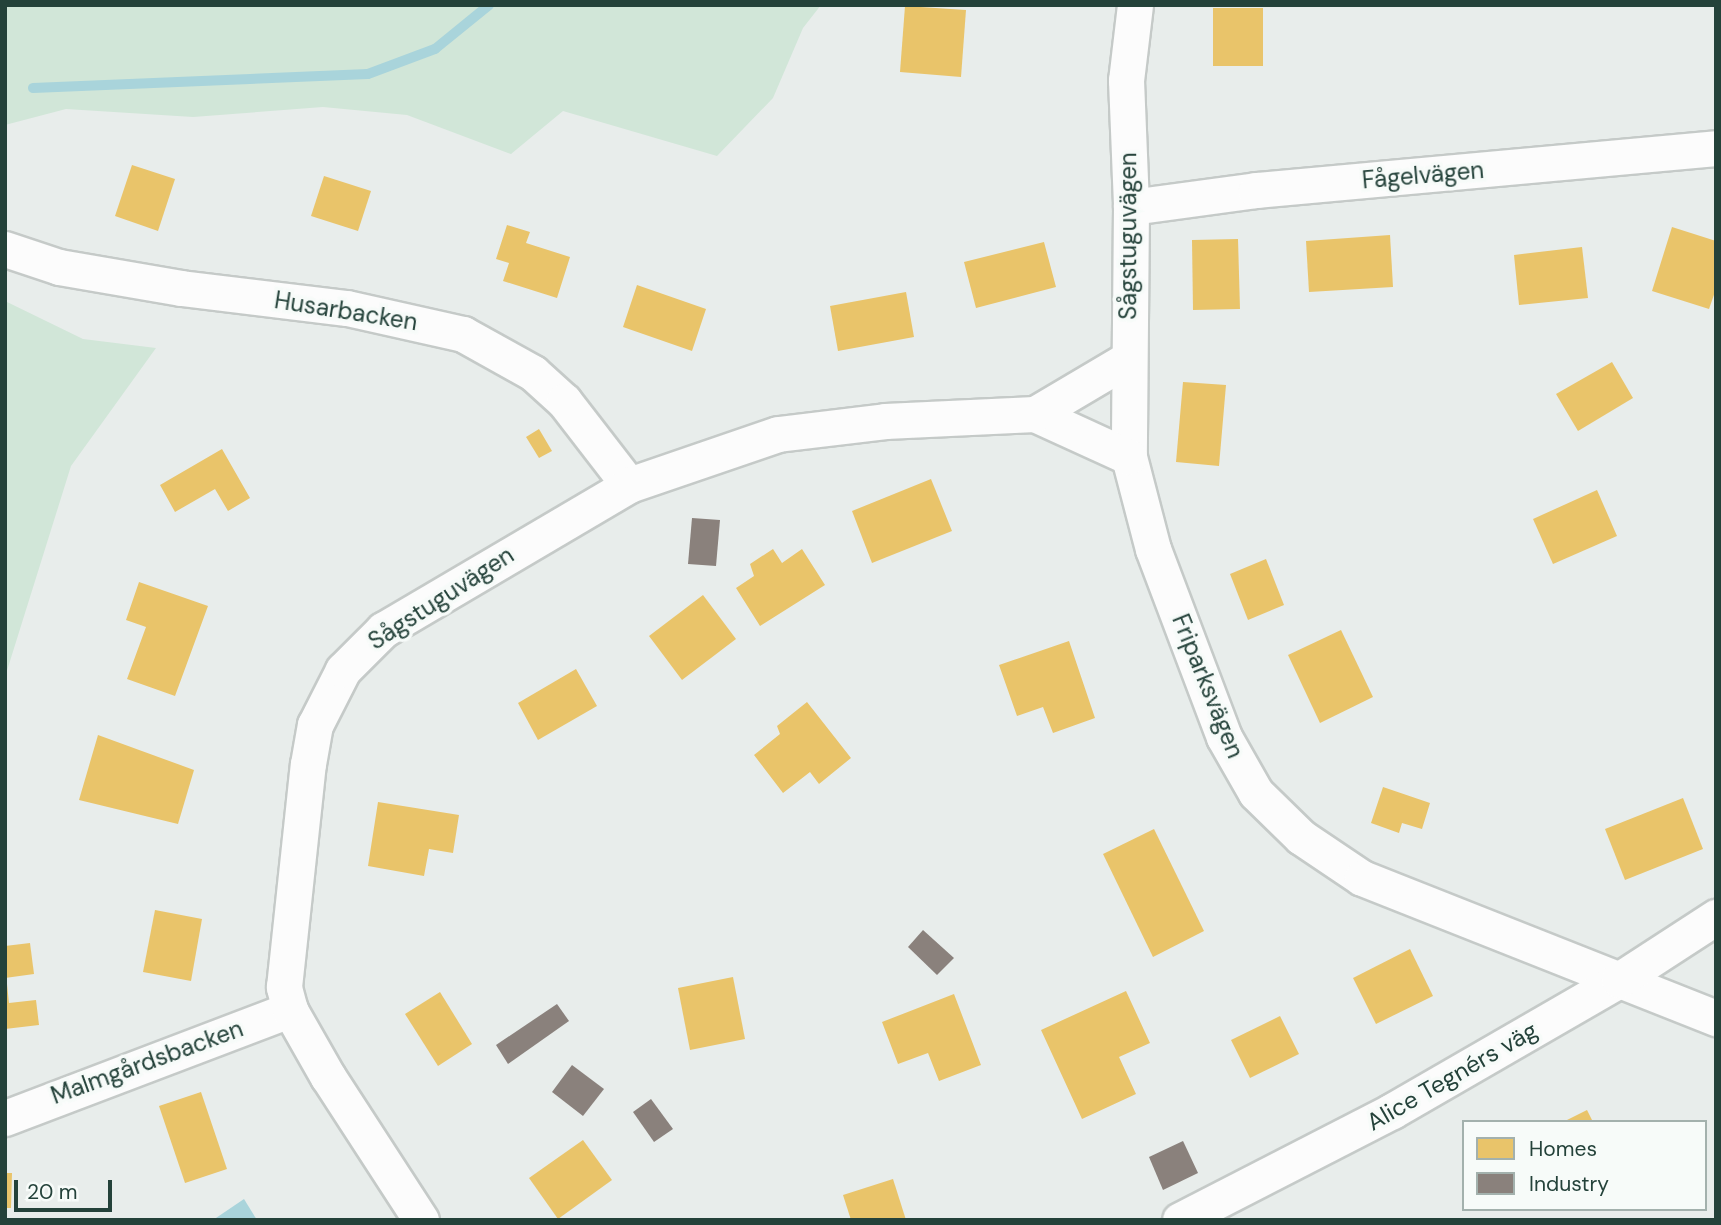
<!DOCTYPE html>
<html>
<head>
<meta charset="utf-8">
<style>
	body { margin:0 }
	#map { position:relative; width:1721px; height:1225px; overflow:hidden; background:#e8edeb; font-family:"DM Sans",sans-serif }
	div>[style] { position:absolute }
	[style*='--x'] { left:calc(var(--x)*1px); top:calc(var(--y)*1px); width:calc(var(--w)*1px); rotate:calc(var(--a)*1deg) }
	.green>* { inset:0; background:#d1e6d8 }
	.water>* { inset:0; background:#a9d4db }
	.homes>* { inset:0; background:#e9c46a }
	.industry>* { inset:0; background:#8a817c }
	.stream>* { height:10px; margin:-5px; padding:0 5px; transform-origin:5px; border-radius:5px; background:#a9d4db }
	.roads { filter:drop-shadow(2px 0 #c5cac8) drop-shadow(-2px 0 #c5cac8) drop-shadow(0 2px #c5cac8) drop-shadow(0 -2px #c5cac8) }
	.minor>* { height:35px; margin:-17.5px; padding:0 17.5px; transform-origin:17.5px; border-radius:17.5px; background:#fcfcfc }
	span { translate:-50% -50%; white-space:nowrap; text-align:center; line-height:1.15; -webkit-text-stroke:7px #f7fbf9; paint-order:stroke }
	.street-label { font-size:24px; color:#24423a }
	.frame { position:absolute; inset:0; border:7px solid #24423a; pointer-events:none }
	.legend { position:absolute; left:1462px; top:1120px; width:245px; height:91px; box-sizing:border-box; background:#f7fbf9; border:2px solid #a3b1ad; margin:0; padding:9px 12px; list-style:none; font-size:21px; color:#24423a }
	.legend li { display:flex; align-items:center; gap:14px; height:35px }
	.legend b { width:35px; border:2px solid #a3b1ad }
	.scale { position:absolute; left:14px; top:1180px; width:98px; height:32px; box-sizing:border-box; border:4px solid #24423a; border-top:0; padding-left:9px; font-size:21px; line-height:24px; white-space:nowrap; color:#24423a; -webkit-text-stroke:5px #f7fbf9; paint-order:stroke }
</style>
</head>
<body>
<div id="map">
	<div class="green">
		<div style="clip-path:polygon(5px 5px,821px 5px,803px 28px,773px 98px,717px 156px,563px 111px,511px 154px,407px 115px,323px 107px,193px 117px,66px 109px,5px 125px)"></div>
		<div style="clip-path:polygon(5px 301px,83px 339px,156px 348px,71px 466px,5px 677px)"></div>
	</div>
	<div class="water">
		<div style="clip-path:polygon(244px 1199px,257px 1220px,213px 1220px)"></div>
	</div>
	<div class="homes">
		<div style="clip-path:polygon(905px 6px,966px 10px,961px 77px,900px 72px)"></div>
		<div style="clip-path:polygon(1213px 8px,1263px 8px,1263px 66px,1213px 66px)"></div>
		<div style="clip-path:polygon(132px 165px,175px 179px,158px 231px,115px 216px)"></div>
		<div style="clip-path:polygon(324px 176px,371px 191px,358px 231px,311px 216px)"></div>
		<div style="clip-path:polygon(507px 225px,530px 232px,526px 243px,570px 257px,557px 298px,503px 281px,509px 263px,496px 259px)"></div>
		<div style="clip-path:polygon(1672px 227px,1716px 241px,1716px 289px,1709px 309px,1652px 291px)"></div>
		<div style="clip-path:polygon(1390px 235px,1393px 287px,1309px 292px,1306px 241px)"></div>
		<div style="clip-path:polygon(1238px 239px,1240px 309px,1193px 310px,1192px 240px)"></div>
		<div style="clip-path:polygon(1044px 242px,1056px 287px,976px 308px,964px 262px)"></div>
		<div style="clip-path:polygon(1582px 247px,1588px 298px,1519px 305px,1514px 255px)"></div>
		<div style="clip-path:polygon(637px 285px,706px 309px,692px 351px,623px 327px)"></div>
		<div style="clip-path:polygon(906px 292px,914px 337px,838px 351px,830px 306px)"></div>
		<div style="clip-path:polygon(1612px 362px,1633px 398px,1578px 431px,1556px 394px)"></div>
		<div style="clip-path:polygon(1183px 382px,1226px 385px,1219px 466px,1176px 462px)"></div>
		<div style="clip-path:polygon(539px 429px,552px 451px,539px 458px,526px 437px)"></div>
		<div style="clip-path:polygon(222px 449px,250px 498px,228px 511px,215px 489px,175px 512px,160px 485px)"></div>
		<div style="clip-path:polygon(931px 479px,952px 531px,872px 563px,852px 511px)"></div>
		<div style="clip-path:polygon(1597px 490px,1617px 536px,1553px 564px,1533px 519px)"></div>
		<div style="clip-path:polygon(773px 549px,782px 563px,802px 549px,825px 585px,760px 626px,736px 588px,754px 576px,750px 564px)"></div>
		<div style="clip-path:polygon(1266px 559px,1284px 605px,1248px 620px,1230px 574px)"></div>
		<div style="clip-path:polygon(139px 582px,208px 606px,175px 696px,127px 679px,146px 627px,126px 620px)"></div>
		<div style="clip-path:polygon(703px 595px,736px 639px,682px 680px,649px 636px)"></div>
		<div style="clip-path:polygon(1341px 630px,1373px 697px,1320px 723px,1288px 655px)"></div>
		<div style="clip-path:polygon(1069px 641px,1095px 718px,1053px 733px,1043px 707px,1017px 716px,999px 665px)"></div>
		<div style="clip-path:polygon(576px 669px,597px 706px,538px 740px,518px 703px)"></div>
		<div style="clip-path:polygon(807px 702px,851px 758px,819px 784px,810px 772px,783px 793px,754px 755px,780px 734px,777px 726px)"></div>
		<div style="clip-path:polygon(98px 735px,194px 770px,178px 824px,79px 800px)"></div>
		<div style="clip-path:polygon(1383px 787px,1430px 803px,1422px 829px,1402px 823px,1399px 833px,1371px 823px)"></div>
		<div style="clip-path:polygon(1683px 798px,1703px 849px,1625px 880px,1605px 829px)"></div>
		<div style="clip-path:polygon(378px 802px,459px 815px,453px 853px,429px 849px,424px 876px,368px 866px)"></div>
		<div style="clip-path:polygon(1154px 829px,1204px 931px,1153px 957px,1103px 854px)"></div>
		<div style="clip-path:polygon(155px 910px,202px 919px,191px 981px,143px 972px)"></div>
		<div style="clip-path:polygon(30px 943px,34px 974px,5px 978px,5px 946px)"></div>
		<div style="clip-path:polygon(1410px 949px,1433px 996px,1376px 1024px,1353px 978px)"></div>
		<div style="clip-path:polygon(733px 977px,745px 1039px,690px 1050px,678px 988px)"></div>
		<div style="clip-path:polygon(7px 984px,9px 1003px,36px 1000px,39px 1025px,5px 1029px)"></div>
		<div style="clip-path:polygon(1126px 991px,1150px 1043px,1119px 1057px,1136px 1094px,1082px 1119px,1041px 1030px)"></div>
		<div style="clip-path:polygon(440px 992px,472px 1044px,438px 1066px,405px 1014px)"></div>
		<div style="clip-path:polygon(954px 994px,981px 1065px,939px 1081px,928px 1053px,898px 1064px,882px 1022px)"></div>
		<div style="clip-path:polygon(1280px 1016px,1299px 1054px,1250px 1078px,1231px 1040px)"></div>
		<div style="clip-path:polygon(201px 1092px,227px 1169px,185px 1183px,159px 1106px)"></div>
		<div style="clip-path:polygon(1587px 1110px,1593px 1122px,1563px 1122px)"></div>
		<div style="clip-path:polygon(583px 1140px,612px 1180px,558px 1219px,529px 1178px)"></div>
		<div style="clip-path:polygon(5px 1173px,12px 1173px,11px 1208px,5px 1208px)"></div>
		<div style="clip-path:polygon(893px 1179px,906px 1220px,851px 1220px,843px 1195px)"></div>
	</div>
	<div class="industry">
		<div style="clip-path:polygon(692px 518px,720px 520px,716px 566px,688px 564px)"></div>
		<div style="clip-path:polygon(923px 930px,954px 958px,937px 975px,908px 947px)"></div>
		<div style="clip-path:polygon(557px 1004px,569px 1021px,508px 1064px,496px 1045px)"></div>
		<div style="clip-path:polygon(572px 1065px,604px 1089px,583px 1116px,552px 1092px)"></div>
		<div style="clip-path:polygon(651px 1099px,673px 1129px,654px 1142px,633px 1112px)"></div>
		<div style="clip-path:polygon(1183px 1141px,1198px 1173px,1163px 1190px,1149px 1157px)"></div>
	</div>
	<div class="stream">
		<div style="--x:33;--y:88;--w:335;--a:-2.4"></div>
		<div style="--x:368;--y:74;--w:72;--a:-20.5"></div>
		<div style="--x:435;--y:49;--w:70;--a:-39.2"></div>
	</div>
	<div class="roads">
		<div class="minor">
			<div style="--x:1135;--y:5;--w:76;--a:96.8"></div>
			<div style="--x:1126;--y:80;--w:127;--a:87.7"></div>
			<div style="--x:1131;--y:207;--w:250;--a:90.5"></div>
			<div style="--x:1129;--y:457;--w:95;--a:75.4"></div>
			<div style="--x:1153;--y:549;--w:201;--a:69.3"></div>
			<div style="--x:1224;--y:737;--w:64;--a:60.3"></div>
			<div style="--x:1256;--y:793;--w:63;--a:44.4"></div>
			<div style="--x:1301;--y:837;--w:73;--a:33.9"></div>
			<div style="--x:1362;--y:878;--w:381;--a:21.6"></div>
			<div style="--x:1131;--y:207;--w:126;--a:-7.7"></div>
			<div style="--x:1256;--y:190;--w:462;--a:-5.2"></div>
			<div style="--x:5;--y:249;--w:57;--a:18.4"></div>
			<div style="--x:59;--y:267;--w:124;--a:9.8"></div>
			<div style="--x:181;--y:288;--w:167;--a:6.9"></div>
			<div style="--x:347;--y:308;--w:119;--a:12.6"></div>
			<div style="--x:463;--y:334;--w:80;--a:29.1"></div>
			<div style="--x:533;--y:373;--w:42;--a:42.1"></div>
			<div style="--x:564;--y:401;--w:106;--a:52.3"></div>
			<div style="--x:1035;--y:414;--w:103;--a:24.6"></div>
			<div style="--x:5;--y:1118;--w:305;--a:-20.8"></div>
			<div style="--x:421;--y:1220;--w:171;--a:-123"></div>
			<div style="--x:328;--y:1077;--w:77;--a:-119.6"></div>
			<div style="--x:290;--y:1010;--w:24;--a:-105"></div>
			<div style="--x:284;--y:987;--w:224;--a:-83.9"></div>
			<div style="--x:308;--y:764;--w:40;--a:-80"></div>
			<div style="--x:315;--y:725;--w:62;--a:-63"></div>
			<div style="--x:343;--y:670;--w:57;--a:-45"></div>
			<div style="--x:383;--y:630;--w:286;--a:-30.5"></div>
			<div style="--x:629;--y:485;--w:157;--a:-18.9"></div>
			<div style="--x:778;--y:434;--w:108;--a:-6.9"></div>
			<div style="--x:885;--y:421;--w:150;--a:-2.7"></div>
			<div style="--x:1035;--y:414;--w:108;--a:-30.6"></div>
			<div style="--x:1180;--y:1220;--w:238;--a:-27.2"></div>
			<div style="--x:1392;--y:1111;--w:262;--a:-30"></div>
			<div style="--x:1619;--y:980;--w:116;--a:-33"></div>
		</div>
	</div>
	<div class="street-label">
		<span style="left:1423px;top:175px;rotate:-5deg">Fågelvägen</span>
		<span style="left:1128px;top:236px;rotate:-90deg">Sågstuguvägen</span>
		<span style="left:346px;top:311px;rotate:9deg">Husarbacken</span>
		<span style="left:441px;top:598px;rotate:-33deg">Sågstuguvägen</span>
		<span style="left:1208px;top:686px;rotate:68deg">Friparksvägen</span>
		<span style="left:147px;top:1062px;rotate:-20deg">Malmgårdsbacken</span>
		<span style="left:1452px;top:1076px;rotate:-30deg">Alice Tegnérs väg</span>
	</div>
	<div class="frame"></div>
	<ul class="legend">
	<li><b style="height:19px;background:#e9c46a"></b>Homes</li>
	<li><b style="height:19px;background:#8a817c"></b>Industry</li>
	</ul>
	<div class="scale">20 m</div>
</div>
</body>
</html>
